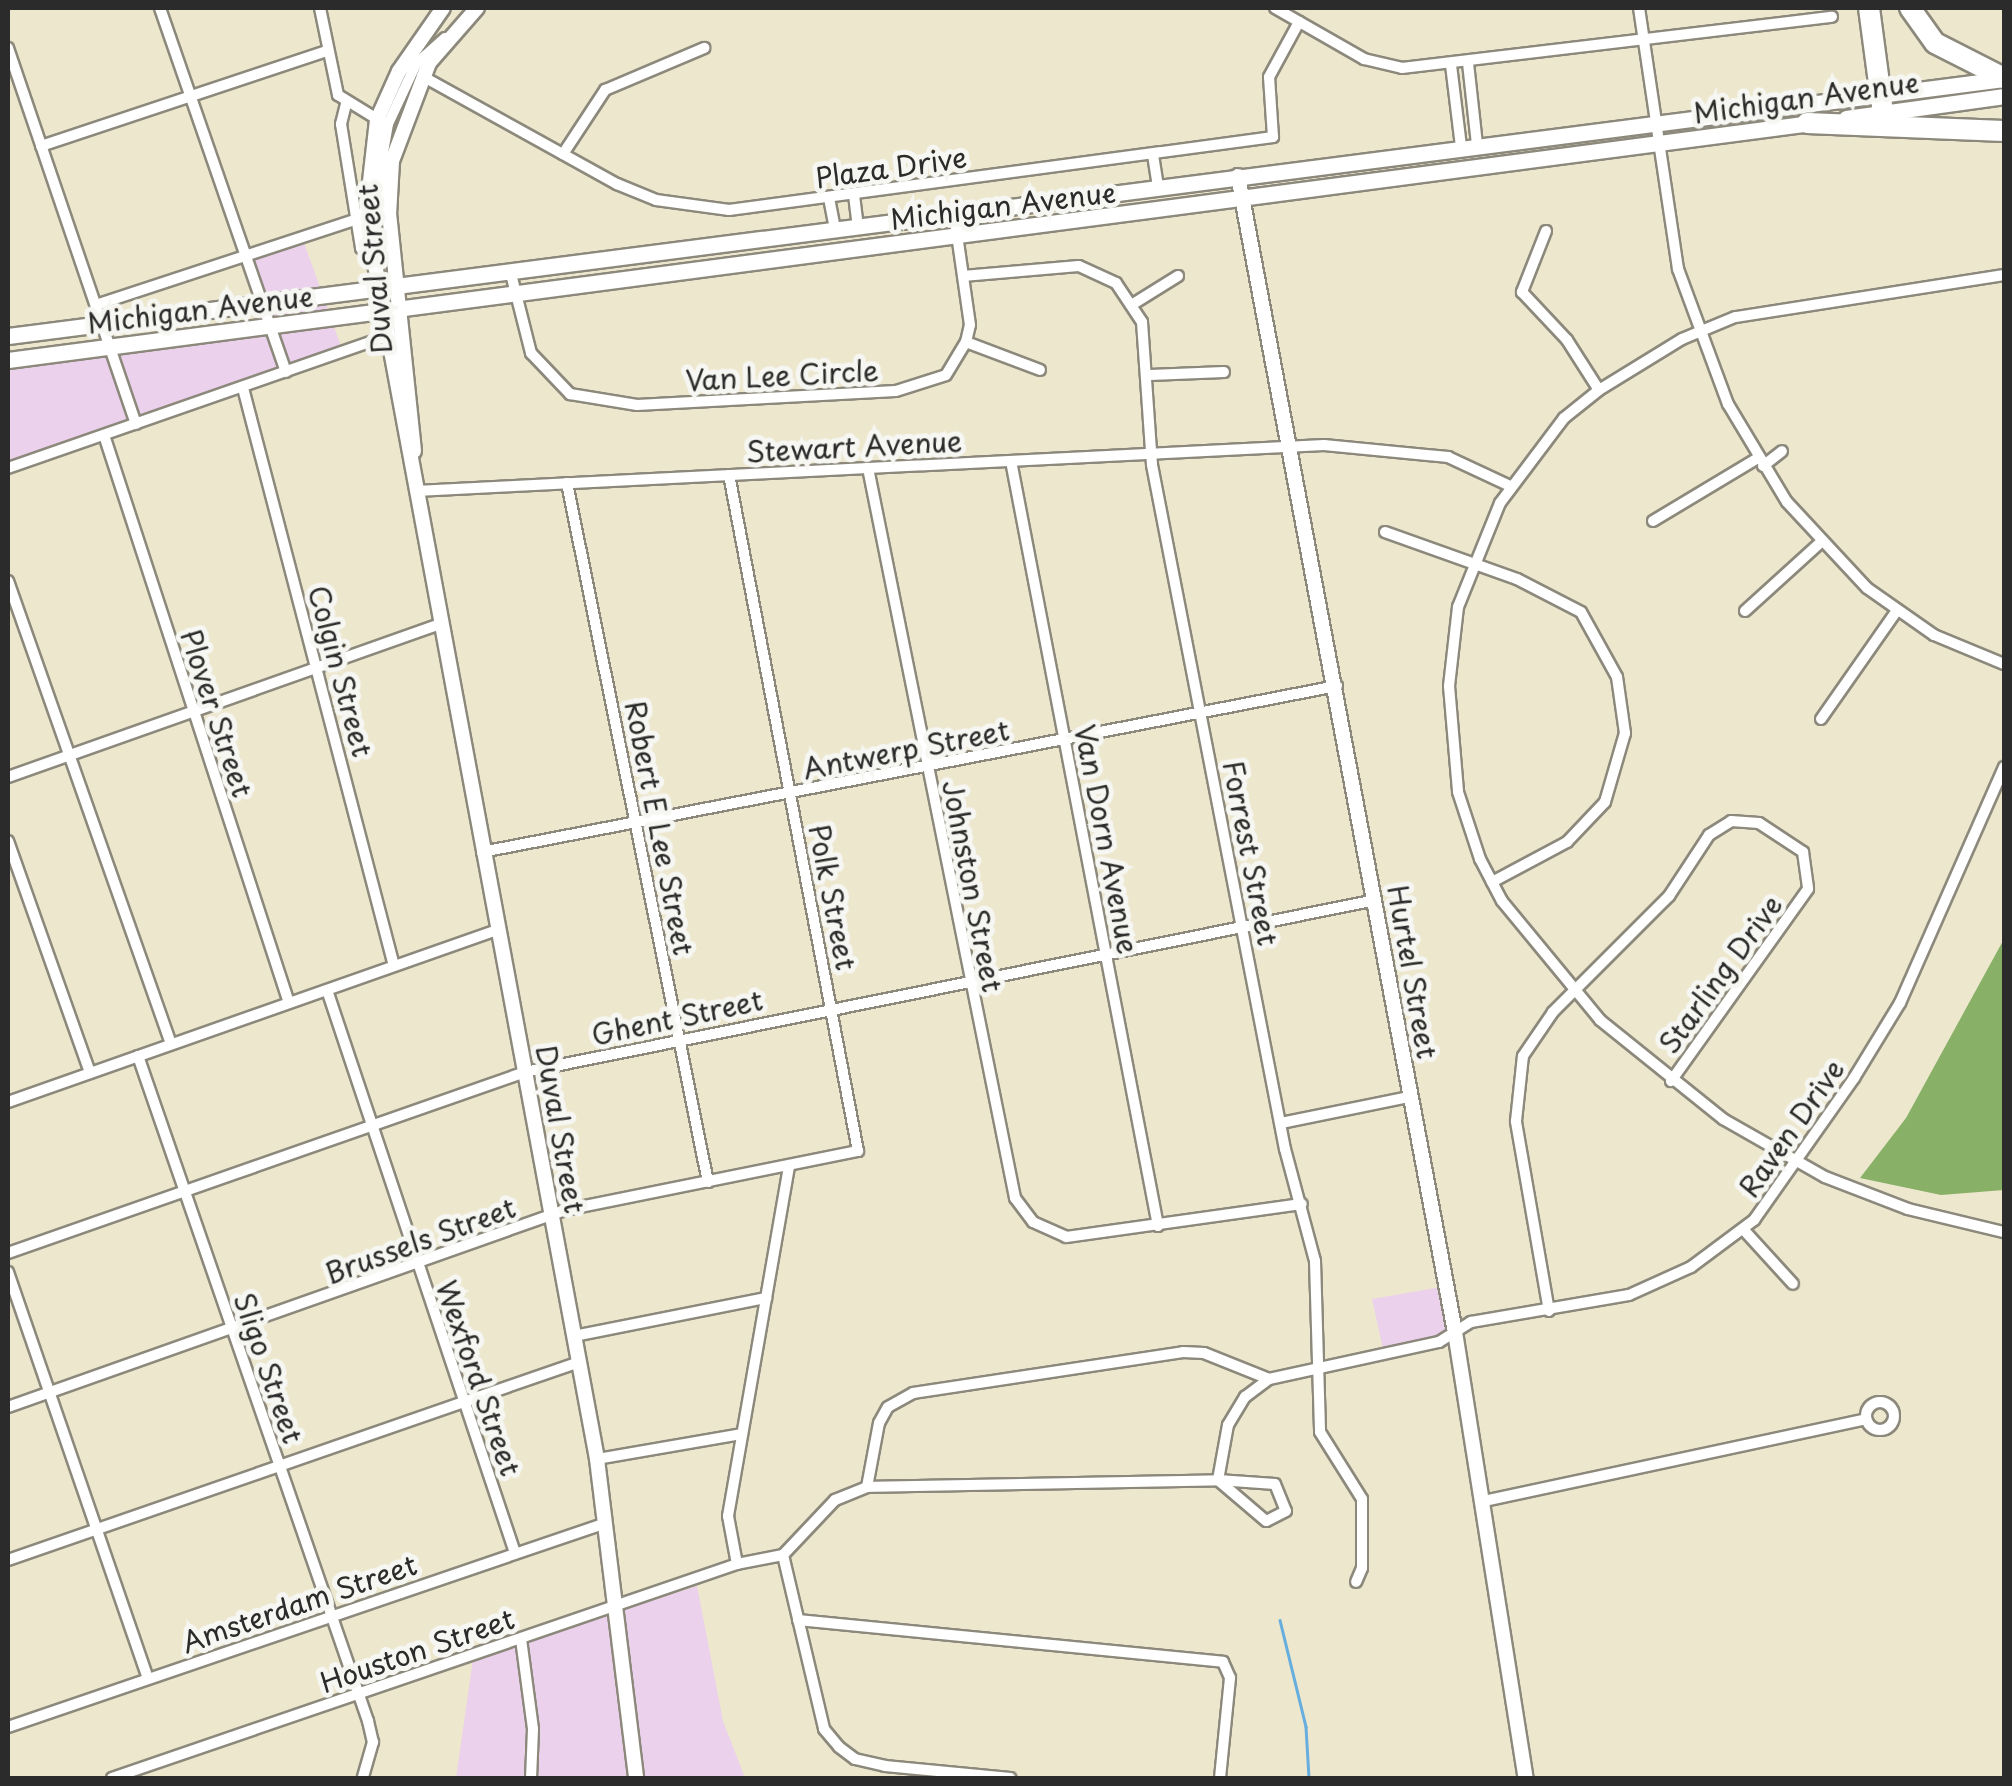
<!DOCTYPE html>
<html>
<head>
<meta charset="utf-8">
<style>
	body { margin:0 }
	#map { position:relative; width:2012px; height:1786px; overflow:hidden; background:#ede7ce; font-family:"Playpen Sans",sans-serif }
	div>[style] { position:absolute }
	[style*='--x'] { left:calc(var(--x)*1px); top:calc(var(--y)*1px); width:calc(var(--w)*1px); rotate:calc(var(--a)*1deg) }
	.built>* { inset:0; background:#ebd1eb }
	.forest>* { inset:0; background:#88b067 }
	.stream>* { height:2.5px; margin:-1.25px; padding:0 1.25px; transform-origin:1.25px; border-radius:1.25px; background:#67aede }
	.roads { filter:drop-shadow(2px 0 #8c897c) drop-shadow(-2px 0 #8c897c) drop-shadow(0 2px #8c897c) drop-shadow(0 -2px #8c897c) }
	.minor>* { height:10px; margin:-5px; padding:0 5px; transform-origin:5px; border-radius:5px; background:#fff }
	.minor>.ring { margin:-5px; padding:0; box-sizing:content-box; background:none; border:10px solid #fff; border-radius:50% }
	.tertiary>* { height:14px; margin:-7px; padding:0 7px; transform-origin:7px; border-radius:7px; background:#fff }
	.secondary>* { height:15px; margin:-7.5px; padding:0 7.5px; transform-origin:7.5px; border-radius:7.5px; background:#fff }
	.motorway>* { height:20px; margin:-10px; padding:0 10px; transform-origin:10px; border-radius:10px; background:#fff }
	span { translate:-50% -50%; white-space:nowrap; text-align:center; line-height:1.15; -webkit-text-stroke:10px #f6f6f2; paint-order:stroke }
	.street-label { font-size:28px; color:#2b2b2b }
	.frame { position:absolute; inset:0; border:10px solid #2b2b2b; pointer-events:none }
</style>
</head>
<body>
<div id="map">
	<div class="built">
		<div style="clip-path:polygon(302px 237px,343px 352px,8px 468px,8px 360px,269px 325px,246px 256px)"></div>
		<div style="clip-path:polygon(1441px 1287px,1448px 1333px,1383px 1349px,1372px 1299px)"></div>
		<div style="clip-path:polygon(697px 1586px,723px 1721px,745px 1778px,456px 1778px,473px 1659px)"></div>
	</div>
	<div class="forest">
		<div style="clip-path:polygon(2004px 939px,2004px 1190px,1941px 1195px,1860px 1178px,1906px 1118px)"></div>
	</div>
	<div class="stream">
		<div style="--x:1280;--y:1620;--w:110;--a:76.3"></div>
		<div style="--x:1306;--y:1727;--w:51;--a:86.6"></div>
	</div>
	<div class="roads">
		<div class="minor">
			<div style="--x:160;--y:8;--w:385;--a:70.9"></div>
			<div style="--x:320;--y:8;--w:89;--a:78.3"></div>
			<div style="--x:338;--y:95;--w:52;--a:31.5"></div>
			<div style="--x:1275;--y:8;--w:103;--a:29.8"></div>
			<div style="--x:1364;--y:59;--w:39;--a:13"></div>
			<div style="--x:1402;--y:68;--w:433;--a:-6.8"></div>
			<div style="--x:1639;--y:8;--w:264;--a:81.5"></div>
			<div style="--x:1678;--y:269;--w:144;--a:69.7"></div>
			<div style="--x:1728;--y:404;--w:114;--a:59"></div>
			<div style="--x:1787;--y:502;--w:117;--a:47.1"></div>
			<div style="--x:1867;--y:588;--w:82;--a:35"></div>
			<div style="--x:1934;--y:635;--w:76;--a:22.5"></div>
			<div style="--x:8;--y:48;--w:397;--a:71.2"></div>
			<div style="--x:1468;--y:63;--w:82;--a:83.7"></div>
			<div style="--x:1451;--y:65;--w:82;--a:83"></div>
			<div style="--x:422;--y:76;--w:223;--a:29"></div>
			<div style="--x:617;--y:184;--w:42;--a:22.3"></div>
			<div style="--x:656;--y:200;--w:74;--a:7.8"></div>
			<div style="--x:729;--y:210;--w:549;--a:-7.64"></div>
			<div style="--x:1273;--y:137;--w:60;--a:-93.8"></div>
			<div style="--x:1269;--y:77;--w:63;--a:-61.4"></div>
			<div style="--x:346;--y:104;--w:21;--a:104"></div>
			<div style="--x:341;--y:124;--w:126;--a:80.8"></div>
			<div style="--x:361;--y:248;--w:11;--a:15"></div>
			<div style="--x:41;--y:146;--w:301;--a:-18.4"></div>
			<div style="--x:563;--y:154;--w:77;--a:-56.7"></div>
			<div style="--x:605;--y:90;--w:108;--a:-23"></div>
			<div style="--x:1153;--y:155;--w:31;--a:81"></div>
			<div style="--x:854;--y:195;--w:31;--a:83"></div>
			<div style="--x:829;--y:198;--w:32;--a:79"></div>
			<div style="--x:387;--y:209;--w:41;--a:-99.9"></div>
			<div style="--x:380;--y:169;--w:46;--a:-79.9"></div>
			<div style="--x:388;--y:124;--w:66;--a:-65"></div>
			<div style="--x:416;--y:64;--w:39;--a:-42"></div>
			<div style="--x:1546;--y:231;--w:66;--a:111.5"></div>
			<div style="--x:1522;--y:292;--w:66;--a:46.8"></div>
			<div style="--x:1567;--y:340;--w:59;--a:57.4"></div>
			<div style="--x:510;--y:270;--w:86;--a:75.8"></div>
			<div style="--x:531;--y:353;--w:57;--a:46.4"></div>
			<div style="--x:570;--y:394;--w:68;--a:9.3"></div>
			<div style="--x:637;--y:405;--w:259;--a:-3.1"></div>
			<div style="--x:896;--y:391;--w:52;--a:-17.7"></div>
			<div style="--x:946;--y:375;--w:39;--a:-59"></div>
			<div style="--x:966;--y:342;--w:17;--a:-77"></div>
			<div style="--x:970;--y:325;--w:112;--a:-98.2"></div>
			<div style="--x:2004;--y:275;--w:272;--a:171.1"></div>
			<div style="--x:1735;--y:317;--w:57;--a:157.5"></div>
			<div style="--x:1682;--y:339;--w:97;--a:148.4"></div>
			<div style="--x:1599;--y:390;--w:45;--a:141.3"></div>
			<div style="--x:1564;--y:418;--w:106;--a:127"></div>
			<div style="--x:1500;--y:503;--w:112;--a:112"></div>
			<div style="--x:1458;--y:607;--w:80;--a:96.5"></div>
			<div style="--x:1449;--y:686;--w:106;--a:85.1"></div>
			<div style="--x:1458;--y:792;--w:71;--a:71.8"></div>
			<div style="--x:1480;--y:859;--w:47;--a:62.4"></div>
			<div style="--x:1502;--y:901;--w:154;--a:50.5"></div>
			<div style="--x:1600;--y:1020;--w:158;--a:38.8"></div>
			<div style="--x:1723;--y:1119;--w:117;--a:29.6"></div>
			<div style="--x:1825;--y:1177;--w:89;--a:21.1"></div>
			<div style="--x:1908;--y:1209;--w:99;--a:13.5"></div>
			<div style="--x:963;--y:276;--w:116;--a:-4.9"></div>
			<div style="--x:1079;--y:266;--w:41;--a:24.7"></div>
			<div style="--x:1116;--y:283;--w:47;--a:56.3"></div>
			<div style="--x:1142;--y:322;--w:143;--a:86"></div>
			<div style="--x:1152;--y:465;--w:697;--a:79"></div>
			<div style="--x:1285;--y:1149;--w:116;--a:75"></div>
			<div style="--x:1315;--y:1261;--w:171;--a:88.3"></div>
			<div style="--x:1320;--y:1432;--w:79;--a:57.9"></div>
			<div style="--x:1362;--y:1499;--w:69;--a:90"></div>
			<div style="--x:1362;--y:1568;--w:15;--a:113"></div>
			<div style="--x:1133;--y:304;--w:53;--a:-31.9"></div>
			<div style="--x:96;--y:305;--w:275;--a:-18.2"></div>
			<div style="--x:966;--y:342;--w:79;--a:20.7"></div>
			<div style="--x:1150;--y:375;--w:74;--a:-2.3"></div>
			<div style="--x:243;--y:388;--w:597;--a:75.36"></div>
			<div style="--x:104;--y:435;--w:597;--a:71.96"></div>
			<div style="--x:1011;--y:461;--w:779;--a:79.12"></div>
			<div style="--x:1763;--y:466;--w:24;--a:-38"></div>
			<div style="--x:8;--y:468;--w:399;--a:-19.2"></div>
			<div style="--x:868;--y:468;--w:745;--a:78.61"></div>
			<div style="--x:1015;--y:1198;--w:30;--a:53"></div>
			<div style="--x:1033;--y:1222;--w:36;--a:24"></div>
			<div style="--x:1066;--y:1237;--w:238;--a:-8"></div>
			<div style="--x:567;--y:483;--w:713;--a:78.6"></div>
			<div style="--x:416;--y:491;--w:909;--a:-2.9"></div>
			<div style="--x:1324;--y:445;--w:125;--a:5.5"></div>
			<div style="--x:1448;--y:457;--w:68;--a:25.1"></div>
			<div style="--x:1653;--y:521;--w:122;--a:-31"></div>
			<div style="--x:1385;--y:532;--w:140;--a:19.6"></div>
			<div style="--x:1517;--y:579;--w:72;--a:27.3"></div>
			<div style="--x:1581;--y:612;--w:74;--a:61"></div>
			<div style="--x:1617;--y:677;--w:57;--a:81.9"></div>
			<div style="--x:1625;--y:733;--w:72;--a:106.2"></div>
			<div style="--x:1605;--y:802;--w:55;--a:133.5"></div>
			<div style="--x:1567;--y:842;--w:85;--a:151.9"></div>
			<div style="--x:8;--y:581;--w:491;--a:70.6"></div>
			<div style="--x:1745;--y:611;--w:103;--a:-42.2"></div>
			<div style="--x:1821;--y:719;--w:131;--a:-55"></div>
			<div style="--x:8;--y:777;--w:457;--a:-19.5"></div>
			<div style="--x:8;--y:841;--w:246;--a:70.5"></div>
			<div style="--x:482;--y:852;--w:871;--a:-10.99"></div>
			<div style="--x:327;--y:990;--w:594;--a:71.53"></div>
			<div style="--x:138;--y:1056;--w:704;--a:70.92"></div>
			<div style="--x:368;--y:1721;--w:22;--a:77"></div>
			<div style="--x:373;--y:1742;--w:37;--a:106"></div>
			<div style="--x:8;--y:1102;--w:518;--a:-19.38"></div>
			<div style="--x:1281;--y:1123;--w:131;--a:-11.5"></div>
			<div style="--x:1743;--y:1229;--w:74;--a:47.7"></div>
			<div style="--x:8;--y:1253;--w:548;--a:-19.29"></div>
			<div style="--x:525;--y:1072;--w:868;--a:-11.43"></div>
			<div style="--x:8;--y:1272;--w:429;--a:71"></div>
			<div style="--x:1549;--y:1311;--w:193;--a:-99.9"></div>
			<div style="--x:1516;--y:1121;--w:65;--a:-83.9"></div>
			<div style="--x:1523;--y:1056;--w:53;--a:-55.7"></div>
			<div style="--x:1553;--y:1012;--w:164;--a:-45"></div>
			<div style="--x:1669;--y:896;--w:73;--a:-56.7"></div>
			<div style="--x:1709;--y:835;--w:26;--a:-32"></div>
			<div style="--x:1731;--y:821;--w:28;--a:4"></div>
			<div style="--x:1759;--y:823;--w:53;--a:33.4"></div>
			<div style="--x:1803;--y:852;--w:37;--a:82"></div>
			<div style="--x:1808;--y:889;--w:236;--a:125.5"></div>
			<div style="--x:574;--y:1336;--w:196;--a:-11.2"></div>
			<div class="ring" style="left:1866px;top:1402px;width:18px;height:18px"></div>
			<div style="--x:8;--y:1407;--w:591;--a:-19.48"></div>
			<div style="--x:565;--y:1210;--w:299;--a:-11.4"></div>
			<div style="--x:858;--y:1151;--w:688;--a:-100.8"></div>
			<div style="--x:597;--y:1459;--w:147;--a:-9.8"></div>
			<div style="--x:1218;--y:1480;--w:57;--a:4"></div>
			<div style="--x:1275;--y:1484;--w:29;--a:68"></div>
			<div style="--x:1286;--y:1511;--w:22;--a:153"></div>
			<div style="--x:1266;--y:1521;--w:63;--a:-139.5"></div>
			<div style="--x:867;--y:1487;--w:65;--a:-79.4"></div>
			<div style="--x:879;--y:1423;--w:18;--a:-61"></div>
			<div style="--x:888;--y:1407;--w:29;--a:-29"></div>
			<div style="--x:913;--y:1393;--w:273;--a:-8.6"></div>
			<div style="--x:1183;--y:1352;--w:21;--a:3"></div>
			<div style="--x:1204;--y:1353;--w:70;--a:21.8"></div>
			<div style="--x:1484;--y:1501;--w:391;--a:-12.1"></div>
			<div style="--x:783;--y:1555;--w:76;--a:-46.6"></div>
			<div style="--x:835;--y:1500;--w:35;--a:-22"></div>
			<div style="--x:867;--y:1487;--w:351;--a:-1.1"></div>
			<div style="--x:1218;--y:1480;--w:56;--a:-79.7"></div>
			<div style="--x:1228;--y:1425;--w:33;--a:-59"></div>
			<div style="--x:1245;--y:1397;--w:30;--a:-37"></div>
			<div style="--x:1269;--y:1379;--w:174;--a:-12.3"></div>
			<div style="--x:1439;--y:1342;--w:38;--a:-32"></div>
			<div style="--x:1471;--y:1322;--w:160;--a:-9.7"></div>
			<div style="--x:1629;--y:1295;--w:68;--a:-24.3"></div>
			<div style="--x:1691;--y:1267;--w:79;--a:-36.7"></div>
			<div style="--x:1754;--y:1220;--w:174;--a:-54.8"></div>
			<div style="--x:1854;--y:1078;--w:88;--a:-58.5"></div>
			<div style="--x:1900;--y:1003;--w:258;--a:-66.2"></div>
			<div style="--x:783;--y:1555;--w:179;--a:76.7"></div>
			<div style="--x:824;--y:1729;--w:23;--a:50"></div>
			<div style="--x:839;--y:1747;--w:20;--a:37"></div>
			<div style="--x:855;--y:1759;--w:31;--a:13"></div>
			<div style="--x:885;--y:1766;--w:126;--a:5.5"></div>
			<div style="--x:8;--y:1560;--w:604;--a:-19.12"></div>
			<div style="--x:737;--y:1564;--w:49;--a:-100.6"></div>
			<div style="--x:728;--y:1516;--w:355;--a:-80.1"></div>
			<div style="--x:798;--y:1620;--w:427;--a:5.6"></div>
			<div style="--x:1223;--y:1662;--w:17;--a:66"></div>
			<div style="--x:1230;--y:1678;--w:100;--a:95.7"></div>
			<div style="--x:521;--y:1639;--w:91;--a:82.4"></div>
			<div style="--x:533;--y:1729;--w:49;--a:92.3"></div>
			<div style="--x:8;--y:1727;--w:632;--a:-18.84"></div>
			<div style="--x:112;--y:1778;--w:661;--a:-18.9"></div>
			<div style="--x:737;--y:1564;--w:47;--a:-11.1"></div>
		</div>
		<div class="tertiary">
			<div style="--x:443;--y:8;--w:77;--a:124.9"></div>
			<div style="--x:399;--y:71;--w:54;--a:114.2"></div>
			<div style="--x:377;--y:120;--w:97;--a:96.5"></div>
			<div style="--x:366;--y:216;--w:1264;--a:79.47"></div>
			<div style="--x:597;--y:1459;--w:321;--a:83"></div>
			<div style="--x:1238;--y:176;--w:1176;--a:79.37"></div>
			<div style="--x:1455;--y:1332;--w:452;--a:81"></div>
			<div style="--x:414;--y:451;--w:237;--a:-96"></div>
			<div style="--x:389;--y:215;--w:54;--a:-86.8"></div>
			<div style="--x:392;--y:161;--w:105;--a:-69.3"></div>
			<div style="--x:429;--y:63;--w:73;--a:-48.9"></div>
		</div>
		<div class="secondary">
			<div style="--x:1846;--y:118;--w:160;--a:-7.9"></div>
			<div style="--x:8;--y:336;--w:2012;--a:-7.34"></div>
			<div style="--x:8;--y:360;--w:1826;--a:-7.49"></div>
		</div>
		<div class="motorway">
			<div style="--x:1869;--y:8;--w:106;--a:82.4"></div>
			<div style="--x:1910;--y:8;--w:43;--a:54.5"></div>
			<div style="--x:1935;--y:43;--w:77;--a:26.9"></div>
			<div style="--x:1807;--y:123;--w:197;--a:2.3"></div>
		</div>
	</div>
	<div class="street-label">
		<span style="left:1806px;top:97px;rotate:-8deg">Michigan Avenue</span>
		<span style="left:891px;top:167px;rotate:-8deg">Plaza Drive</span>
		<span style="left:1003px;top:205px;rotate:-7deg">Michigan Avenue</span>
		<span style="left:374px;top:269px;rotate:-95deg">Duval Street</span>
		<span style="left:200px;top:309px;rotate:-7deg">Michigan Avenue</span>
		<span style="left:782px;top:375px;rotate:-3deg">Van Lee Circle</span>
		<span style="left:854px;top:446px;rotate:-3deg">Stewart Avenue</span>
		<span style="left:341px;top:671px;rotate:75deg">Colgin Street</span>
		<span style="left:217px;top:713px;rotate:72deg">Plover Street</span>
		<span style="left:906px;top:749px;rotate:-11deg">Antwerp Street</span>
		<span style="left:660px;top:828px;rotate:79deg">Robert E Lee Street</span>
		<span style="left:1107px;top:839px;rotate:79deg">Van Dorn Avenue</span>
		<span style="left:1251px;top:853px;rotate:79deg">Forrest Street</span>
		<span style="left:973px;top:886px;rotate:79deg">Johnston Street</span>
		<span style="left:833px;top:897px;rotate:79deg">Polk Street</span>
		<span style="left:1413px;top:972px;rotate:80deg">Hurtel Street</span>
		<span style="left:1720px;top:974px;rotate:-54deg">Starling Drive</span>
		<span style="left:677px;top:1017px;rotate:-12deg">Ghent Street</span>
		<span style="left:1791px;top:1128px;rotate:-55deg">Raven Drive</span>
		<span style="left:561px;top:1129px;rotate:80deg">Duval Street</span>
		<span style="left:420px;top:1240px;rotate:-20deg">Brussels Street</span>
		<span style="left:269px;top:1368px;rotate:71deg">Sligo Street</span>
		<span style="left:479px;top:1378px;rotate:71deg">Wexford Street</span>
		<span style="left:299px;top:1603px;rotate:-19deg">Amsterdam Street</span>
		<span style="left:417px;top:1650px;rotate:-19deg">Houston Street</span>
	</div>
	<div class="frame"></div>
</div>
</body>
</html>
